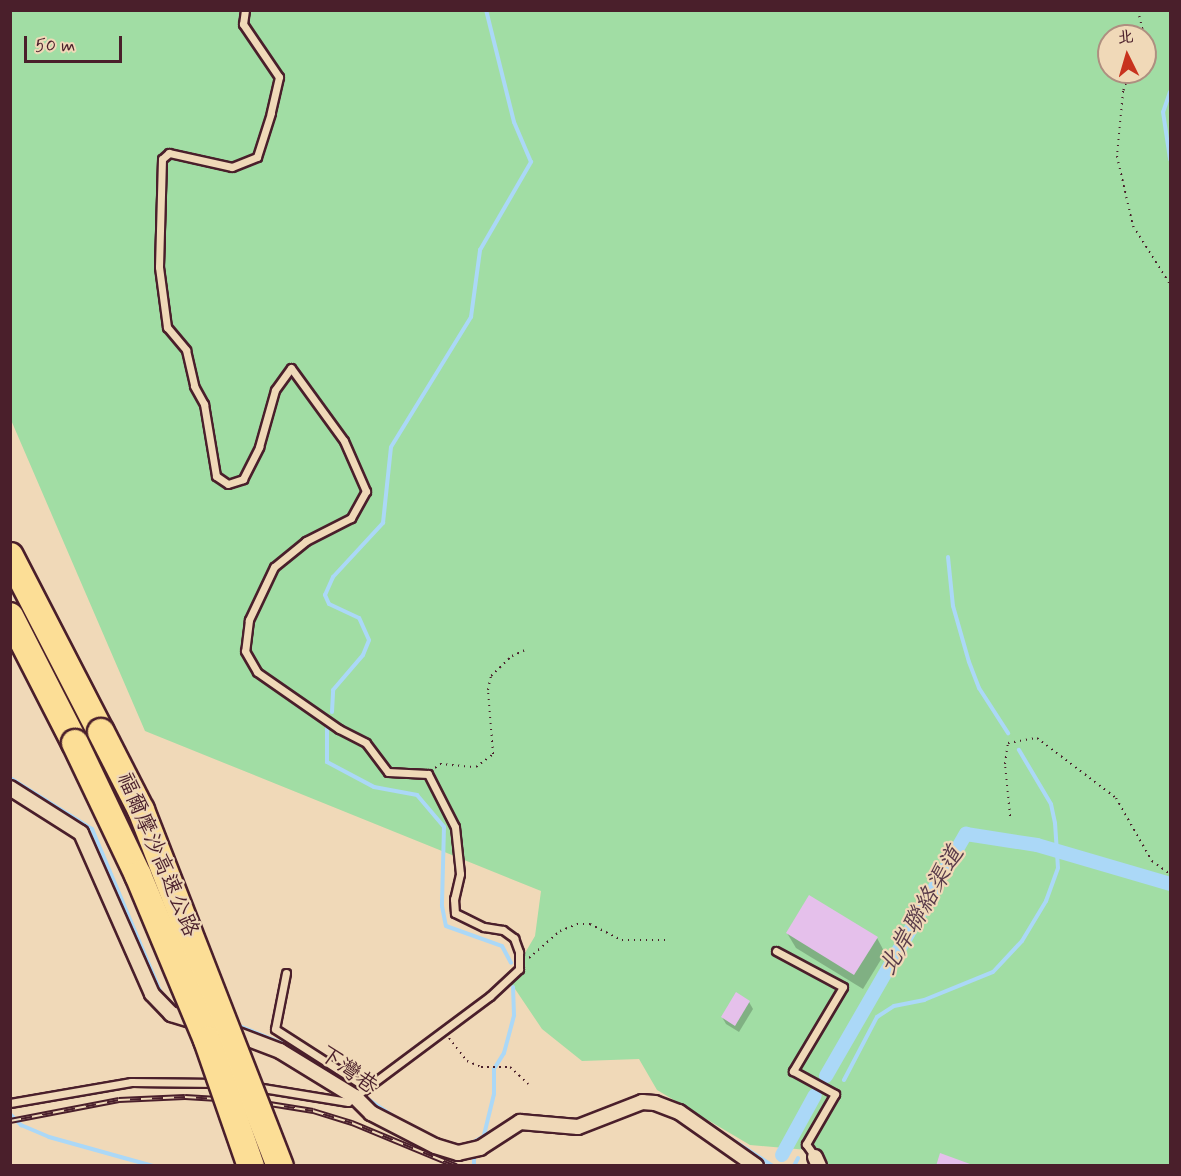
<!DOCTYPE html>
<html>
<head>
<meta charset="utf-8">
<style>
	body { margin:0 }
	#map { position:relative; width:1181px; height:1176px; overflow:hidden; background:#f0d9b8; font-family:Mynerve,"LXGW WenKai TC",sans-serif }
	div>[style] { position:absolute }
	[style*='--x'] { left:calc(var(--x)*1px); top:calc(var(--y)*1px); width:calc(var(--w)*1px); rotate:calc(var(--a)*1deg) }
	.green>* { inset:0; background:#a1dda4 }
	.shadow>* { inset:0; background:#0003 }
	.stream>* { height:4px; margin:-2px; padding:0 2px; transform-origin:2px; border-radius:2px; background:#abd8f7 }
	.canal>* { height:14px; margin:-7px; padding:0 7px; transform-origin:7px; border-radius:7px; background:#abd8f7 }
	.building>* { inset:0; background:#e5c0eb }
	.path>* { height:2px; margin-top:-1px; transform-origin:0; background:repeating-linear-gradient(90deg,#4a1f2b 0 1.5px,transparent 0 6px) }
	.roads { filter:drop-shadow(2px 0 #4a1f2b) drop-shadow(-2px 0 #4a1f2b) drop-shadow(0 2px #4a1f2b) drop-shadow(0 -2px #4a1f2b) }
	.service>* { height:7px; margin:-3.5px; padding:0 3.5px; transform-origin:3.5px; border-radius:3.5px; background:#f0d9b8 }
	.minor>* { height:14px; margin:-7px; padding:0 7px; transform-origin:7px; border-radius:7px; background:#f0d9b8 }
	.motorway>* { height:26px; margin:-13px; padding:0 13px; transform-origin:13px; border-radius:13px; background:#fcde96 }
	.rail>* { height:6px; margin-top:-3px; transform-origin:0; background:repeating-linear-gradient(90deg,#f0d9b8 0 11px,#4a1f2b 0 22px); box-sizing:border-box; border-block:2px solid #4a1f2b }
	.bridges { filter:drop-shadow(2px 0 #4a1f2b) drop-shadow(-2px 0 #4a1f2b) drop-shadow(0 2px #4a1f2b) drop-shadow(0 -2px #4a1f2b) }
	.motorway-bridge>* { height:26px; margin:-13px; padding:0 13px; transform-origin:13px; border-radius:13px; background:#fcde96 }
	span { translate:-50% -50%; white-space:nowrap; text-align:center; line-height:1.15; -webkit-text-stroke:4.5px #f0d9b8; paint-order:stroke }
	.street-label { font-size:22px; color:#4a1f2b }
	.water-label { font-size:24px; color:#593b4a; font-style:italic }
	.frame { position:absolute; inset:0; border:12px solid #4a1f2b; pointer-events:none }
	.north { position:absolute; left:1097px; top:24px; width:60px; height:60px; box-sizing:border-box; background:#f0d9b8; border:2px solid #ae8f80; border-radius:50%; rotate:355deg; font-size:16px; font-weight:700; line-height:24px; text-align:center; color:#4a1f2b }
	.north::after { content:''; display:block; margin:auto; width:21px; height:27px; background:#c8321e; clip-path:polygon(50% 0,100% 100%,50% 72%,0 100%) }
	.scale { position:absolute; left:24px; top:36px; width:98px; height:27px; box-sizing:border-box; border:3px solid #4a1f2b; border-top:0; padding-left:8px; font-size:18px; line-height:21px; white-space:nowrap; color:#4a1f2b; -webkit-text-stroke:4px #f0d9b8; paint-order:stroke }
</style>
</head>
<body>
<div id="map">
	<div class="green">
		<div style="clip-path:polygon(evenodd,10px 11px,1170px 11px,1170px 1165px,827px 1166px,819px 1151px,750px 1145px,657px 1090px,639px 1059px,582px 1061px,542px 1029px,509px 980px,535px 936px,541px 891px,145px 731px,11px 420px,10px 11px,1109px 36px,1145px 36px,1145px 72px,1109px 72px,1109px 36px)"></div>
	</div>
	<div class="shadow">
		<div style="clip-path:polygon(787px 933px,877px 938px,885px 953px,863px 989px,796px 948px)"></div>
		<div style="clip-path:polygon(749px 1002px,753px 1009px,739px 1032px,726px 1024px,722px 1017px)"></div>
	</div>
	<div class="stream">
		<div style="--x:1170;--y:92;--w:21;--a:109"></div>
		<div style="--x:1163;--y:112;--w:48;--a:81.5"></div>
		<div style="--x:948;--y:557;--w:49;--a:84.2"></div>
		<div style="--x:953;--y:606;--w:58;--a:74.1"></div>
		<div style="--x:969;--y:662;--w:28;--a:69"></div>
		<div style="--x:979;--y:688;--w:54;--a:57.2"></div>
		<div style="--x:332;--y:712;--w:22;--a:-87"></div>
		<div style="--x:333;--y:690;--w:46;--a:-49.4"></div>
		<div style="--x:363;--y:655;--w:16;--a:-68"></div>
		<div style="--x:369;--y:640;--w:24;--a:-114"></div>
		<div style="--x:359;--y:618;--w:33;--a:-155"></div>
		<div style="--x:329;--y:604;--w:10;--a:-114"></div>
		<div style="--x:325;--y:595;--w:20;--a:-66"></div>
		<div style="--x:333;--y:577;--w:74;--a:-47.2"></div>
		<div style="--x:383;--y:523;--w:76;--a:-84"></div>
		<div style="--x:391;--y:447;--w:153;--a:-58.4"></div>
		<div style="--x:471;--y:317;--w:68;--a:-82.3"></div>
		<div style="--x:480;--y:250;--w:102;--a:-59.9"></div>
		<div style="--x:531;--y:162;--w:43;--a:-113"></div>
		<div style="--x:514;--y:122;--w:115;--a:-104"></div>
		<div style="--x:327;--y:726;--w:36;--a:90"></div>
		<div style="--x:327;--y:762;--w:53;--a:28"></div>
		<div style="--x:374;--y:787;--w:44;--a:10.5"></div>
		<div style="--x:417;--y:795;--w:42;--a:49.8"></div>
		<div style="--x:444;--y:827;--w:79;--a:91.5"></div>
		<div style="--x:442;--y:906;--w:20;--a:79"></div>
		<div style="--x:446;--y:926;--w:59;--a:19.7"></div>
		<div style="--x:502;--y:946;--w:19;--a:62"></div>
		<div style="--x:10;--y:778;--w:97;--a:31.9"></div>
		<div style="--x:92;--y:829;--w:176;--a:67.2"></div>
		<div style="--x:160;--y:991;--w:15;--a:53"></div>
		<div style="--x:169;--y:1003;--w:16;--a:27"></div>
		<div style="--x:237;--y:1025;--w:48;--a:22.2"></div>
		<div style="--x:281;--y:1043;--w:85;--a:32"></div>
		<div style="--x:844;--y:1080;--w:71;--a:-62.4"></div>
		<div style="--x:877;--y:1017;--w:20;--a:-33"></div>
		<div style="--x:894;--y:1006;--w:31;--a:-11"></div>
		<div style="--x:924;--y:1000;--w:74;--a:-22.1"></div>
		<div style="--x:993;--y:972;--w:42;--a:-46.9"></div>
		<div style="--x:1022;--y:941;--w:47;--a:-59"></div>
		<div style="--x:1046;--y:901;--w:35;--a:-70"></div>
		<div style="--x:1058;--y:868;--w:45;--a:-93.8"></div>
		<div style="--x:1055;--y:823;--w:19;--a:-102"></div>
		<div style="--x:1051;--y:804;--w:63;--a:-120.7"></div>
		<div style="--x:359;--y:1093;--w:50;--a:34.3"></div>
		<div style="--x:606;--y:1109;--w:34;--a:-19"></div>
		<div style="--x:10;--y:1114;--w:16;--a:45"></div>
		<div style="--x:21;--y:1125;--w:30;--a:23"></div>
		<div style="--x:49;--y:1137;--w:108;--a:15.6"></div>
		<div style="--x:715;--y:1129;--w:69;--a:32.5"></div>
		<div style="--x:484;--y:1135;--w:42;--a:-76.3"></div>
		<div style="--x:494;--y:1094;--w:25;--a:-90"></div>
		<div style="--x:494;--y:1069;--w:19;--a:-58"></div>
		<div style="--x:504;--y:1053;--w:39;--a:-75"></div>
		<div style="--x:514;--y:1015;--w:28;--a:-92"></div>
		<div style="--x:472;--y:1143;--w:50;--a:-30.2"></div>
		<div style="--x:474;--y:1166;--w:14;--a:-90"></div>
		<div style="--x:794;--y:1166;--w:9;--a:-63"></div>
	</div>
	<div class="canal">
		<div style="--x:826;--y:1076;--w:280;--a:-60"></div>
		<div style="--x:966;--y:834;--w:72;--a:8.8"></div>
		<div style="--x:1037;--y:845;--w:139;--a:16.3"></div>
		<div style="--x:782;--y:1155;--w:68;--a:-61.2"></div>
	</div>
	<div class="building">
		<div style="clip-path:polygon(809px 895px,878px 937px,854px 975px,786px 933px)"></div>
		<div style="clip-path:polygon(736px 992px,750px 1001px,735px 1026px,721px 1017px)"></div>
		<div style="clip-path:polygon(940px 1153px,970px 1164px,969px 1166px,936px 1166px)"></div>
	</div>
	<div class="path">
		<div style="--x:1138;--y:10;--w:27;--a:77"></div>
		<div style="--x:1130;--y:72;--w:20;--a:110"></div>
		<div style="--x:1123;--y:91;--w:65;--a:95.3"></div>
		<div style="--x:1117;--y:156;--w:72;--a:77.1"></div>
		<div style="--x:1133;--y:226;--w:69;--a:57.5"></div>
		<div style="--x:435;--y:768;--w:6;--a:-39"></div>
		<div style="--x:440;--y:764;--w:36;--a:5"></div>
		<div style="--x:476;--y:767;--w:21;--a:-37"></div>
		<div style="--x:493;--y:754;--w:64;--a:-94.5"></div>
		<div style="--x:488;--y:690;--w:14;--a:-78"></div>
		<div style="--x:491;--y:676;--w:29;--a:-44"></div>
		<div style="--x:512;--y:656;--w:17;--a:-25"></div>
		<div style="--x:1010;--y:816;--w:52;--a:-95.5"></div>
		<div style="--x:1005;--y:764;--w:21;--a:-82"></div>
		<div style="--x:1008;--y:743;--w:29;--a:-10"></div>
		<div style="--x:1037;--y:738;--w:99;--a:37.2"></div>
		<div style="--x:1116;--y:798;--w:73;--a:60.3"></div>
		<div style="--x:1152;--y:861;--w:22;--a:36"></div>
		<div style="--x:529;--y:958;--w:41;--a:-41.1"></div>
		<div style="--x:560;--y:931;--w:18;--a:-22"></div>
		<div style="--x:577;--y:924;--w:13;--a:0"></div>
		<div style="--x:590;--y:924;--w:36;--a:27"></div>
		<div style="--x:622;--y:940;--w:46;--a:0"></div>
		<div style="--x:449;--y:1038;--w:29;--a:52"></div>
		<div style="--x:467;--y:1061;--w:15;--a:23"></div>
		<div style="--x:481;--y:1067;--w:29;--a:0"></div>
		<div style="--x:510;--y:1067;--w:25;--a:43"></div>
	</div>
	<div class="roads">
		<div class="service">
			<div style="--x:245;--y:10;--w:14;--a:98"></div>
			<div style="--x:243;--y:24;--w:64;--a:55.8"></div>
			<div style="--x:279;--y:77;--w:37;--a:103"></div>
			<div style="--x:271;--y:113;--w:46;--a:107.7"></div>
			<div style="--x:257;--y:157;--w:27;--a:158"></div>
			<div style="--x:232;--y:167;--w:65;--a:-167.5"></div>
			<div style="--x:169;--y:153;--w:9;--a:139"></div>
			<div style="--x:162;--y:159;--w:108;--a:91.6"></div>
			<div style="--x:159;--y:267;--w:61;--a:82.4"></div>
			<div style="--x:167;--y:327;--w:30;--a:50"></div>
			<div style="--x:186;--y:350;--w:37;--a:77"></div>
			<div style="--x:194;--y:386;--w:21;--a:61"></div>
			<div style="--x:204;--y:404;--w:73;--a:80.5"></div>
			<div style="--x:216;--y:476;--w:14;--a:34"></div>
			<div style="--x:228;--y:484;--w:16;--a:-18"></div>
			<div style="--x:243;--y:479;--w:36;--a:-63"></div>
			<div style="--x:259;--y:447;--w:59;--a:-74.3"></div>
			<div style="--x:275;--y:390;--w:27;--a:-54"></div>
			<div style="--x:291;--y:368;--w:90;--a:54"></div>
			<div style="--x:344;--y:441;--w:55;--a:66.3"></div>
			<div style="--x:366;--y:491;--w:31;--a:119"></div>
			<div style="--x:351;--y:518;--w:51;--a:152.9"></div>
			<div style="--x:306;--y:541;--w:41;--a:140.9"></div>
			<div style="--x:274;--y:567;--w:59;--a:115.3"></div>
			<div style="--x:249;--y:620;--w:31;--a:97"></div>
			<div style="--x:245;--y:651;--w:24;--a:60"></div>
			<div style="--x:257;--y:672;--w:100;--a:34.8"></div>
			<div style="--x:339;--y:729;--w:30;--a:27"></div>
			<div style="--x:366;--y:743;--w:36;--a:53"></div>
			<div style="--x:388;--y:772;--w:40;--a:2.9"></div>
			<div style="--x:428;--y:774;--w:59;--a:63"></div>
			<div style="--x:455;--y:827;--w:47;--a:83.9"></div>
			<div style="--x:460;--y:874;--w:26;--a:103"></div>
			<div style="--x:454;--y:899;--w:14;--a:86"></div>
			<div style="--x:455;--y:913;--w:32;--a:26"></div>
			<div style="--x:484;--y:927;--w:19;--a:9"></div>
			<div style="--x:503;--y:930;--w:14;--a:36"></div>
			<div style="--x:514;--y:938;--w:15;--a:70"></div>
			<div style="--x:519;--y:952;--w:17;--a:90"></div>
			<div style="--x:519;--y:969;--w:40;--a:137"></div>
			<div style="--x:490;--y:996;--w:177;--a:143.3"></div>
			<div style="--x:348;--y:1102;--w:93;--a:-170.7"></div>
			<div style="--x:776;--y:951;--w:76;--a:28.2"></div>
			<div style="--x:843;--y:987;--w:98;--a:120.8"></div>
			<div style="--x:793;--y:1071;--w:48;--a:28.7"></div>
			<div style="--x:835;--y:1094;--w:58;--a:120.1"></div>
			<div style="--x:806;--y:1144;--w:16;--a:55"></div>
			<div style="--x:286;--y:973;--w:57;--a:101.1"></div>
			<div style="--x:275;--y:1029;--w:109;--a:32.7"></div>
			<div style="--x:10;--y:1103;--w:123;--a:-9.8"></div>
			<div style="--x:131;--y:1082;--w:87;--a:0.7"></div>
		</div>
		<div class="minor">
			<div style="--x:10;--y:788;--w:84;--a:32.4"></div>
			<div style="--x:81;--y:833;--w:176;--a:66.2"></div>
			<div style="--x:152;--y:994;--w:28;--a:46"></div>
			<div style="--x:171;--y:1014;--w:31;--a:17"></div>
			<div style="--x:225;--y:1030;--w:59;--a:20.9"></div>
			<div style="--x:280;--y:1051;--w:88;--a:31.5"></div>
			<div style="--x:355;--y:1097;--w:23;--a:45"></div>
			<div style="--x:371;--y:1113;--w:72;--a:27.3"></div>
			<div style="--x:435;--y:1146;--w:24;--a:17"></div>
			<div style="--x:458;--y:1153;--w:23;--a:-13"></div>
			<div style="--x:480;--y:1148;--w:48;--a:-33"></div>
			<div style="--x:520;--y:1122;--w:58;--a:4.9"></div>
			<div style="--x:578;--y:1127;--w:69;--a:-21.3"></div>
			<div style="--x:642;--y:1102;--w:13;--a:4"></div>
			<div style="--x:655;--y:1103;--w:26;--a:21"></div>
			<div style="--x:679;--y:1112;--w:94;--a:35"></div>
			<div style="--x:815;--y:1157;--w:10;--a:66"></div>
		</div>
		<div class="motorway">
			<div style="--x:10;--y:556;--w:198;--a:62.7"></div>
			<div style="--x:10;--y:616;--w:143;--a:62.9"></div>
		</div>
	</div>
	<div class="rail">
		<div style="--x:10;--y:1121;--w:111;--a:-10.9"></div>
		<div style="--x:119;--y:1100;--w:66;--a:-2.6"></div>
		<div style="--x:185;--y:1097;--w:66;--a:3.5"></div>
		<div style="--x:251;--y:1101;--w:63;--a:9.2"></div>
		<div style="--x:313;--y:1111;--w:41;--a:17.1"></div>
		<div style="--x:352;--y:1123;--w:113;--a:22.5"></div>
	</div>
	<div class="bridges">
		<div class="motorway-bridge">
			<div style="--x:101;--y:732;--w:88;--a:62.9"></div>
			<div style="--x:141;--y:810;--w:382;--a:68.7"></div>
			<div style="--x:75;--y:743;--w:146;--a:64.5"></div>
			<div style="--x:138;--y:875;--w:179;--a:67.3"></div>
			<div style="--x:207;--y:1040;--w:133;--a:70.8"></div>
		</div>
	</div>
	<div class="street-label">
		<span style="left:157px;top:855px;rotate:67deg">福爾摩沙高速公路</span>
		<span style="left:348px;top:1071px;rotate:36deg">下灣巷</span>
	</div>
	<div class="water-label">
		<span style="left:922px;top:911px;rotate:-60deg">北岸聯絡渠道</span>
	</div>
	<div class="frame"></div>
	<div class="north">北</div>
	<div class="scale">50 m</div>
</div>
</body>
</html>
